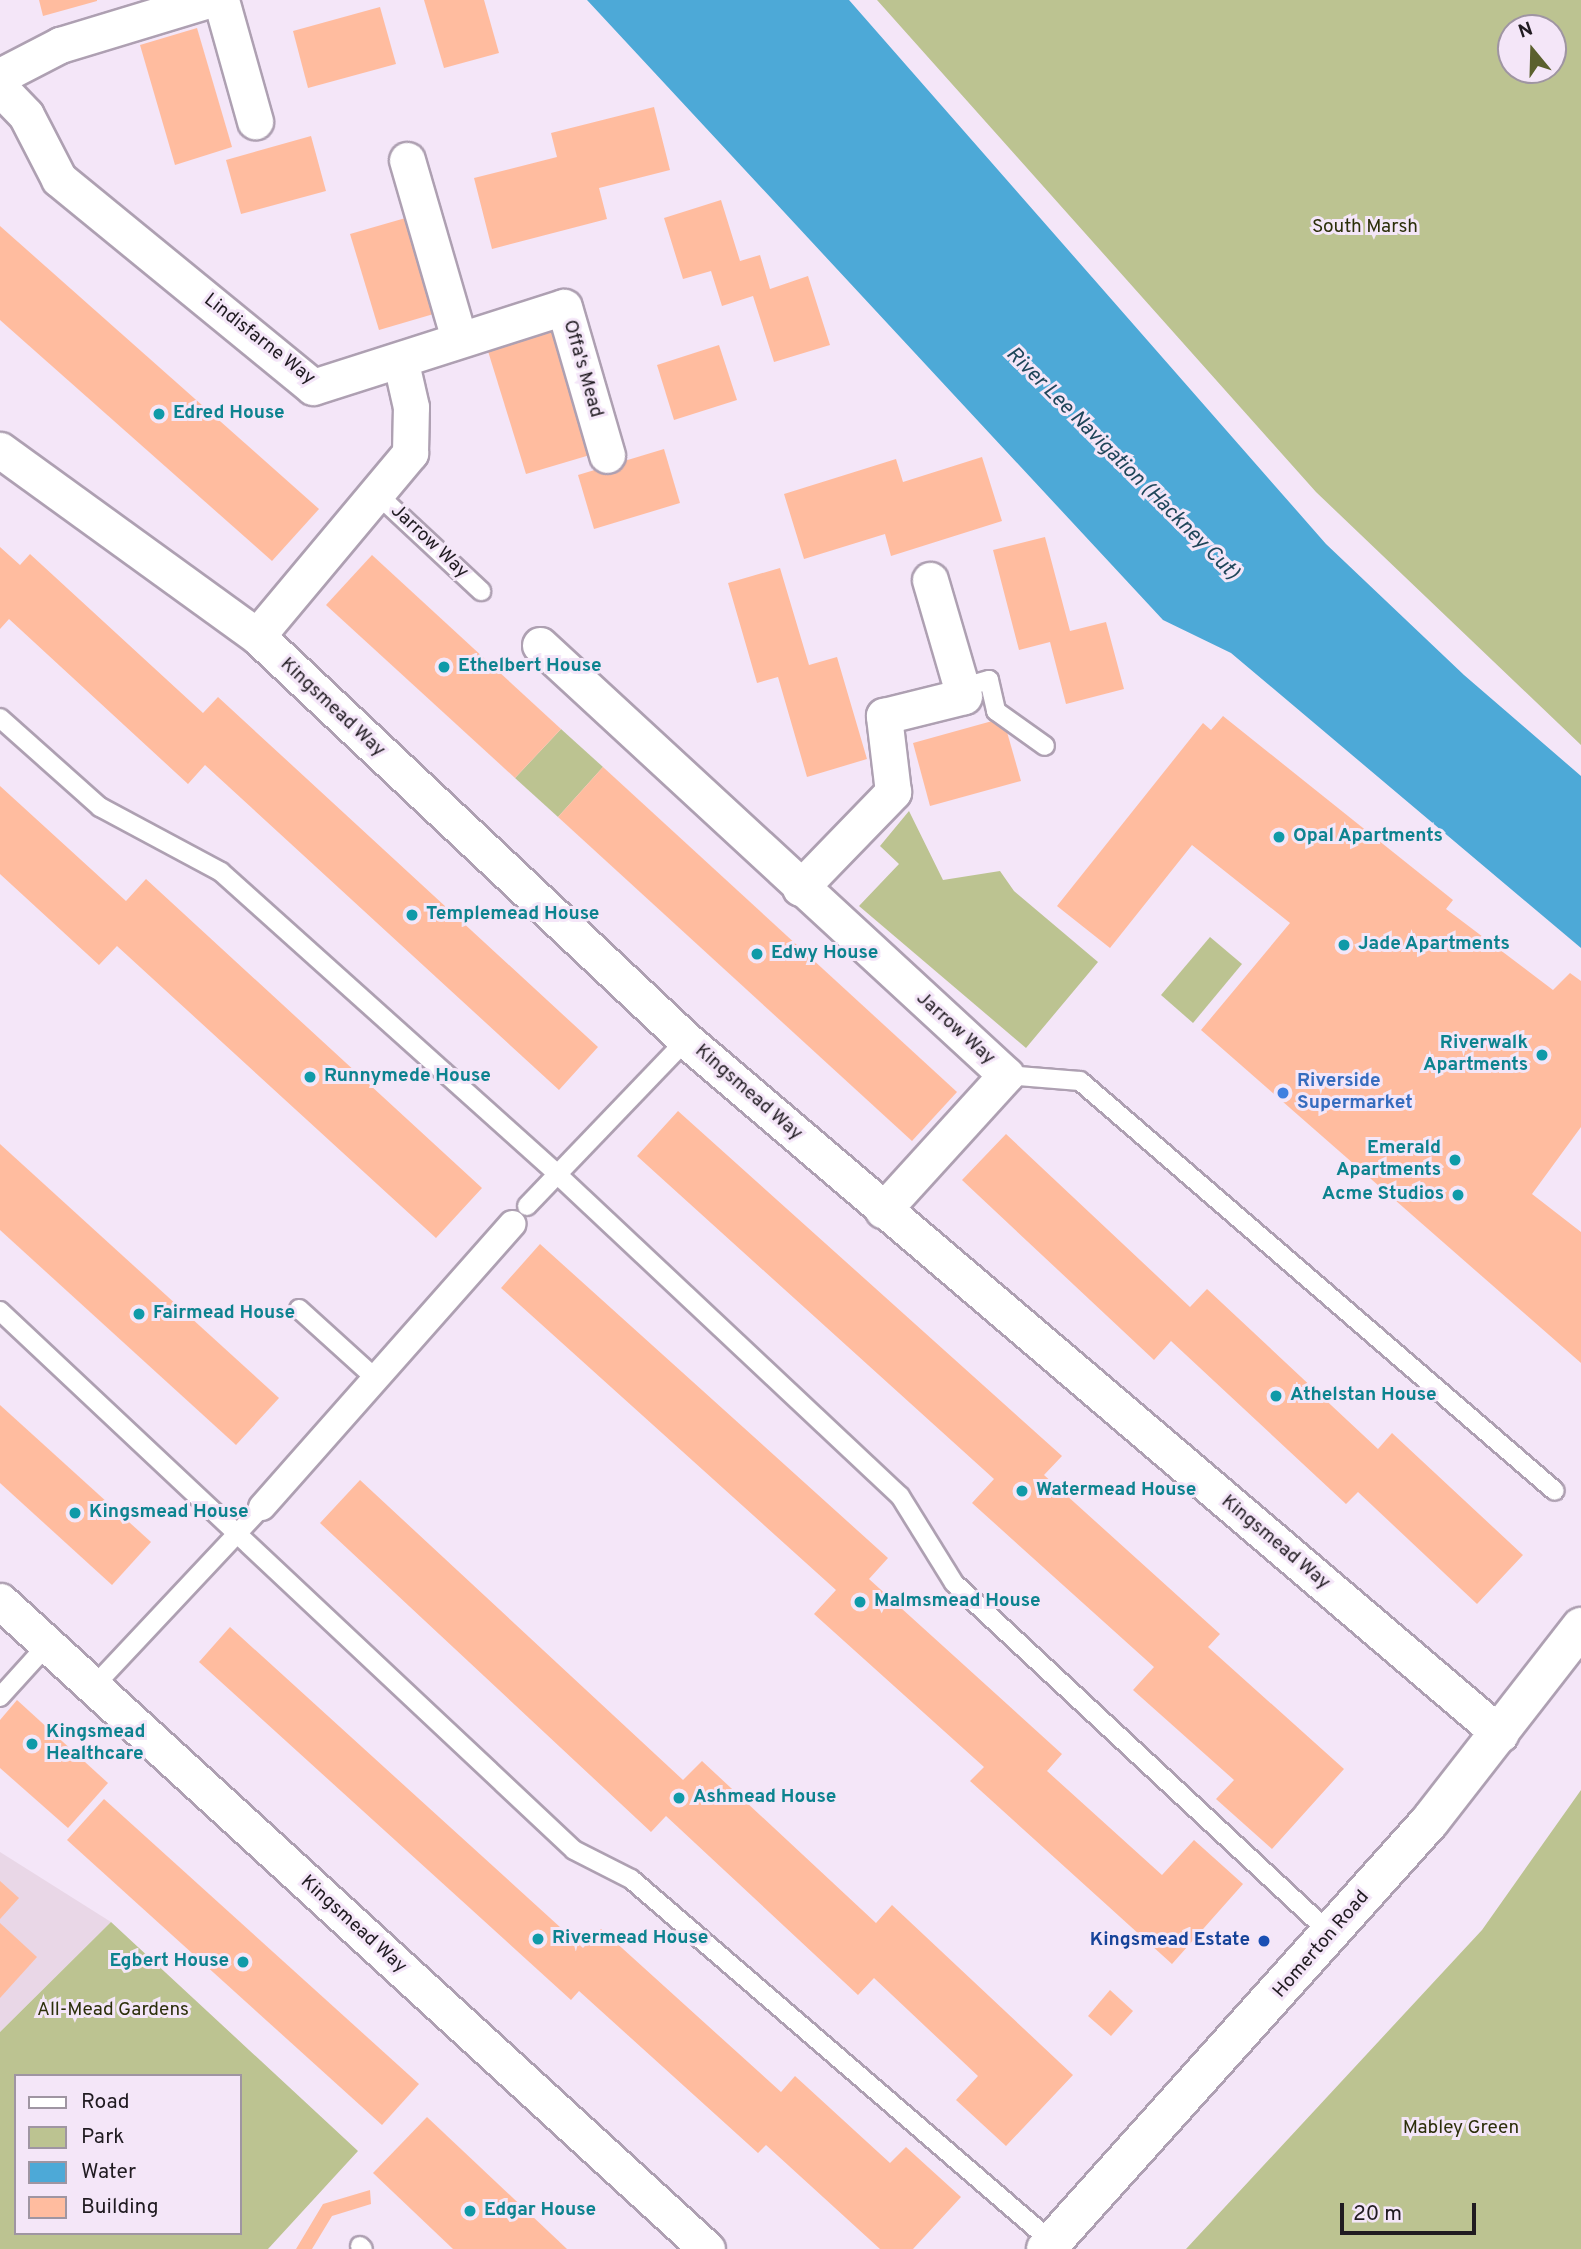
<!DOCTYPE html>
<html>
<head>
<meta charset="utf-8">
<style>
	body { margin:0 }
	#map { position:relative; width:1581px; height:2249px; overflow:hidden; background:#f4e6f8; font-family:Overpass,sans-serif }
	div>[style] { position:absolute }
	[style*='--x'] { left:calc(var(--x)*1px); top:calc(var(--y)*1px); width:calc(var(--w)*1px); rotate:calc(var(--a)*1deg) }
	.commercial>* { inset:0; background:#e9d7e7 }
	.green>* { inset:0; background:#bcc391 }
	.water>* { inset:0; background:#4da9d7 }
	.building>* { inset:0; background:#ffbc9f }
	.roads { filter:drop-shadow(2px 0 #aea0b2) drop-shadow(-2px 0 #aea0b2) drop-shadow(0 2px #aea0b2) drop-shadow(0 -2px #aea0b2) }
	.service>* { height:18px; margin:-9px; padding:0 9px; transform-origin:9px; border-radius:9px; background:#fff }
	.pedestrian>* { height:26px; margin:-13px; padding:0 13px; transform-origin:13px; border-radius:13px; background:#fff }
	.minor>* { height:35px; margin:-17.5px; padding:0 17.5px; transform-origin:17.5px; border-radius:17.5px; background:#fff }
	.secondary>* { height:38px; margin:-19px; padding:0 19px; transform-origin:19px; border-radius:19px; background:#fff }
	.dots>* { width:19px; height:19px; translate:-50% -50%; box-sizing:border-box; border:4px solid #f4e6f8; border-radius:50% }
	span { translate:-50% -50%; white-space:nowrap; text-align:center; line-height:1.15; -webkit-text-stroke:6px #f4e6f8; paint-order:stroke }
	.park-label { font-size:19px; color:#2c2f0a }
	.street-label { font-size:19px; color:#201b21 }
	.culture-label { font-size:19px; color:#0d838f; font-weight:700 }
	.left { translate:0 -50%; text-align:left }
	.right { translate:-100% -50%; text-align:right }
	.shop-label { font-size:19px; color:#366cbe; font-weight:700 }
	.transit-label { font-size:19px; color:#164399; font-weight:700 }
	.water-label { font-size:21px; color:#1f465a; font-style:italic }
	.legend { position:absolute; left:14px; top:2074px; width:228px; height:161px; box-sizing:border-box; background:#f4e6f8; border:2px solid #9f95a2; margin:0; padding:9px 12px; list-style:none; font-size:21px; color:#201b21 }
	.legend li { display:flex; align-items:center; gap:14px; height:35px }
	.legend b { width:35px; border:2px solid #9f95a2 }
	.north { position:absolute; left:1497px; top:14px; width:70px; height:70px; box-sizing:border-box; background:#f4e6f8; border:2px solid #9f95a2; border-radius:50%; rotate:341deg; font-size:19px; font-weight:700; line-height:28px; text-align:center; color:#201b21 }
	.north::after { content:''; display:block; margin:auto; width:24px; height:32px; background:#5b602e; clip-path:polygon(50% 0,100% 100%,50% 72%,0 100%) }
	.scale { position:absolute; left:1340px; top:2203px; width:136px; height:32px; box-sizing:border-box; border:4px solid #201b21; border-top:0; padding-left:9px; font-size:21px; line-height:24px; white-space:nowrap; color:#201b21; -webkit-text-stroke:5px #f4e6f8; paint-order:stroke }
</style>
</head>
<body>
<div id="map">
	<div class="commercial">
		<div style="clip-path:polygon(0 1852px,111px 1922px,0 2032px)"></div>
	</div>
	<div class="green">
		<div style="clip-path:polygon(evenodd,877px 0,1581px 0,1581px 745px,1316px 492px,877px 0,1511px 28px,1553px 28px,1553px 70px,1511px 70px,1511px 28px)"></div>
		<div style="clip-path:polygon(561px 729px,603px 767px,558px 817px,515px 778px)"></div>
		<div style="clip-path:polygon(909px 811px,943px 880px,1000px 871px,1014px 891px,1098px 962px,1026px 1048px,859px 906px,899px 864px,880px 846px)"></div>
		<div style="clip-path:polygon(1210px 937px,1242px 964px,1193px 1023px,1161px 995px)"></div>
		<div style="clip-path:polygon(1581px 1790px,1581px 2249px,1186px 2249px,1482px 1930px)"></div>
		<div style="clip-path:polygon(evenodd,111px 1922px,358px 2151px,268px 2249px,0 2249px,0 2032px,111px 1922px,16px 2076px,240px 2076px,240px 2233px,16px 2233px,16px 2076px)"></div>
	</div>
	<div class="water">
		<div style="clip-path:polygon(587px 0,849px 0,1326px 544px,1464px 675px,1581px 776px,1581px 948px,1231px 653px,1163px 620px)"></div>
	</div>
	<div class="building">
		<div style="clip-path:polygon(39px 0,97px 0,97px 1px,43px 16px)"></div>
		<div style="clip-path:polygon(424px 0,484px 0,499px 53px,444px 68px)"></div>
		<div style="clip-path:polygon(380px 7px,396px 64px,308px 88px,293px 31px)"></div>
		<div style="clip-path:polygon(197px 28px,232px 147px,175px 165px,140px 45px)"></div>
		<div style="clip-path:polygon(654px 107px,670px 170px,599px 188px,607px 219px,492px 249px,474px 178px,557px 157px,551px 133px)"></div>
		<div style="clip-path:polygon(311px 136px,326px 191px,241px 214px,226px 160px)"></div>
		<div style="clip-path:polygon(721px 200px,740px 261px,760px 255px,770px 289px,808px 276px,830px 345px,774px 362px,753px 296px,722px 306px,711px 271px,683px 279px,664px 218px)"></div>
		<div style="clip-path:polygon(409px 217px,437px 313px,379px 330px,350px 234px)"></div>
		<div style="clip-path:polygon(0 226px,319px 509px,272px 561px,0 320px)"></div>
		<div style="clip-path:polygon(551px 328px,590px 455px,526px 474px,487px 348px)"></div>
		<div style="clip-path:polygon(719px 345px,737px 400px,674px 420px,657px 365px)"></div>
		<div style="clip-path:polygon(664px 449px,680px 503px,594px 529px,578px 475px)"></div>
		<div style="clip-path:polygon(982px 457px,1002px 521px,891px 556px,885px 534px,804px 559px,784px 494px,896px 459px,903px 482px)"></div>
		<div style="clip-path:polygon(1045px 537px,1070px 631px,1106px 622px,1124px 689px,1066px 704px,1050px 642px,1019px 650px,993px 550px)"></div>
		<div style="clip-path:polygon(0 547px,20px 565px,30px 554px,203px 713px,218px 697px,598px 1047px,559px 1090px,205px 765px,188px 784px,9px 619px,0 629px)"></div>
		<div style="clip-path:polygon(372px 555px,561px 729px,515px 778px,326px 605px)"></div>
		<div style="clip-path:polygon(780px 568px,809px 665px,837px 657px,867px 759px,807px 777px,778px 677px,757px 683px,728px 583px)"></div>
		<div style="clip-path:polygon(1223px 716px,1453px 900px,1446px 909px,1553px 990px,1570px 973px,1581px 981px,1581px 1127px,1532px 1194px,1581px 1232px,1581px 1363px,1201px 1030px,1290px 923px,1192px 845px,1110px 948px,1057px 906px,1203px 723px,1211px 730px)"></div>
		<div style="clip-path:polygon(1003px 718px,1021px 781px,930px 806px,913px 743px)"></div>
		<div style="clip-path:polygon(603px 767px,957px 1092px,912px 1141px,558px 817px)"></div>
		<div style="clip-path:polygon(0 786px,126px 901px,146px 879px,482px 1188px,436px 1238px,117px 946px,99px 965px,0 874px)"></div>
		<div style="clip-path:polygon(678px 1111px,1062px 1456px,1044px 1475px,1220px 1634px,1208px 1647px,1344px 1769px,1272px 1849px,1216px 1799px,1234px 1780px,1133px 1690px,1154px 1667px,972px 1503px,994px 1479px,637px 1156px)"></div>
		<div style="clip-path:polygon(1006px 1134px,1190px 1307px,1207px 1289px,1378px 1449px,1392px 1433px,1523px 1555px,1477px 1604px,1358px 1492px,1346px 1504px,1171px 1341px,1154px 1360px,962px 1180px)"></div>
		<div style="clip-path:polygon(0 1144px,279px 1398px,236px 1445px,0 1230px)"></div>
		<div style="clip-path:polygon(540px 1244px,888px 1558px,869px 1579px,1062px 1754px,1047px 1771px,1162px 1875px,1194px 1840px,1243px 1884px,1172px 1964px,970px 1781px,984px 1767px,814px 1614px,836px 1590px,501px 1288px)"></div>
		<div style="clip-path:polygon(0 1405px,151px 1542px,112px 1585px,0 1483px)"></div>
		<div style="clip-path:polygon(360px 1480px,683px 1780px,702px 1761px,876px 1923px,892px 1905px,1073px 2075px,1006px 2146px,956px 2100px,978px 2076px,874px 1978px,858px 1995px,666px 1816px,651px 1832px,320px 1523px)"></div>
		<div style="clip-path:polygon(230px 1627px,583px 1948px,601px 1929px,781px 2092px,795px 2076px,890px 2163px,906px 2147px,961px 2197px,913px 2249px,880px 2249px,766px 2145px,758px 2153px,579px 1991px,571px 2000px,199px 1662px)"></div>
		<div style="clip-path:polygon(17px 1700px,108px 1783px,68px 1828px,0 1768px,0 1720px)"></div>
		<div style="clip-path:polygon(104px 1799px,419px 2084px,382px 2125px,67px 1840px)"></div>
		<div style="clip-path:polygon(0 1881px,19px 1898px,0 1919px)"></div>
		<div style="clip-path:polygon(0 1923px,37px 1957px,0 1998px)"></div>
		<div style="clip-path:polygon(1110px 1990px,1133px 2011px,1111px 2036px,1088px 2016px)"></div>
		<div style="clip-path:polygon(427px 2117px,567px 2249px,453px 2249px,373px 2173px)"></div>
		<div style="clip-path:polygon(370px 2190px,371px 2204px,332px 2216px,312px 2249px,296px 2249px,323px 2204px)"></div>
	</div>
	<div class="roads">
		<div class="service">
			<div style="--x:376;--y:493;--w:144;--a:43"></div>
			<div style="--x:961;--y:688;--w:29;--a:-16"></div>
			<div style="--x:989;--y:680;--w:32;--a:77"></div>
			<div style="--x:996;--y:711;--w:60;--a:35.5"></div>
			<div style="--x:0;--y:718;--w:134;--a:41.7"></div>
			<div style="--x:100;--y:807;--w:137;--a:28.2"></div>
			<div style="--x:221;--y:872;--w:452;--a:41.9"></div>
			<div style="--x:557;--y:1174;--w:470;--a:43.2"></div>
			<div style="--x:900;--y:1496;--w:102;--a:58.2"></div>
			<div style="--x:954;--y:1583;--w:517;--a:42.96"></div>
			<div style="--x:1006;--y:1075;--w:74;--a:4.6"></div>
			<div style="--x:1080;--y:1081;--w:627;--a:40.8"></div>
			<div style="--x:527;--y:1206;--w:230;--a:-46.2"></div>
			<div style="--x:299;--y:1309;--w:103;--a:42.2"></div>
			<div style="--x:0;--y:1311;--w:787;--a:43.2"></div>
			<div style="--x:574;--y:1850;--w:64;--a:27"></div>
			<div style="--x:631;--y:1879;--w:556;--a:40.77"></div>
			<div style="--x:95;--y:1685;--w:244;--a:-46.8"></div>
			<div style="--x:0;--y:1697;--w:72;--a:-47.8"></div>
			<div style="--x:360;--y:2246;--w:4;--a:45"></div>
		</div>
		<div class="pedestrian">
			<div style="--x:262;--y:1507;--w:378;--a:-48.5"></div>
		</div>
		<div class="minor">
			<div style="--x:221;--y:0;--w:126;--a:74.3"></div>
			<div style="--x:0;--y:76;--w:68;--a:-27.3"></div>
			<div style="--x:60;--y:45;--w:155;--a:-16.9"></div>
			<div style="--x:0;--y:88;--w:37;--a:46"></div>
			<div style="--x:26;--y:115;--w:72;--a:62.7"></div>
			<div style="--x:59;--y:179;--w:328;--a:39.3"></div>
			<div style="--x:313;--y:387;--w:263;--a:-17.7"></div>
			<div style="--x:564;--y:307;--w:154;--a:73.8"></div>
			<div style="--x:407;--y:160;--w:186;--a:73.8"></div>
			<div style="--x:0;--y:450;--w:317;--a:35.9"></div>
			<div style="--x:257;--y:636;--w:589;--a:43.28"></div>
			<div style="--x:686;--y:1040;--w:1070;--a:40.45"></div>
			<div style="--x:257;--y:636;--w:239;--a:-50.1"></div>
			<div style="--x:410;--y:453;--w:46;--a:-88.8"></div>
			<div style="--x:411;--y:407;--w:45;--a:-102.8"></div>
			<div style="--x:540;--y:645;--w:634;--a:42.7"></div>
			<div style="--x:1006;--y:1075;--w:183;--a:132.3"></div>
			<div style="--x:800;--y:888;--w:134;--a:-45.9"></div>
			<div style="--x:893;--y:792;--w:77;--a:-96.8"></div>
			<div style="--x:884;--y:716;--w:82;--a:-14"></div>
			<div style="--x:964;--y:696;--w:121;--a:-106.3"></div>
			<div style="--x:0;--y:1601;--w:959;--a:42.51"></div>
		</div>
		<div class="secondary">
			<div style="--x:1046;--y:2249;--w:575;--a:-48.1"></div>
			<div style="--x:1430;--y:1821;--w:246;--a:-52.1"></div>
		</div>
	</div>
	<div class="dots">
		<div style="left:159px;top:414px;background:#0f9aa8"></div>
		<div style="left:444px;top:667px;background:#0f9aa8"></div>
		<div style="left:1279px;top:837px;background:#0f9aa8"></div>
		<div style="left:412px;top:915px;background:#0f9aa8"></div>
		<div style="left:1344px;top:945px;background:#0f9aa8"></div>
		<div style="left:757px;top:954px;background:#0f9aa8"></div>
		<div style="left:1542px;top:1055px;background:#0f9aa8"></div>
		<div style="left:310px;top:1077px;background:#0f9aa8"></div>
		<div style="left:1283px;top:1093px;background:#3f7fe0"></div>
		<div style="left:1455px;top:1160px;background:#0f9aa8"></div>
		<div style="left:1458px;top:1195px;background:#0f9aa8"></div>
		<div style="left:139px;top:1314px;background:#0f9aa8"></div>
		<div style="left:1276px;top:1396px;background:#0f9aa8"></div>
		<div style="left:1022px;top:1491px;background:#0f9aa8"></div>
		<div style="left:75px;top:1513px;background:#0f9aa8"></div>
		<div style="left:860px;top:1602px;background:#0f9aa8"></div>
		<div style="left:32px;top:1744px;background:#0f9aa8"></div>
		<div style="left:679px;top:1798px;background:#0f9aa8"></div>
		<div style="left:538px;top:1939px;background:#0f9aa8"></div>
		<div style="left:1264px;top:1941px;background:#1a4fb4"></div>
		<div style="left:243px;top:1962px;background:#0f9aa8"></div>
		<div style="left:470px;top:2211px;background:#0f9aa8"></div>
	</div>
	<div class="park-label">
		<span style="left:1365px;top:228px">South Marsh</span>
		<span style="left:113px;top:2011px">All-Mead Gardens</span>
		<span style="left:1461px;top:2129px">Mabley Green</span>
	</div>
	<div class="street-label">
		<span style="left:259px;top:340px;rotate:38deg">Lindisfarne Way</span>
		<span style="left:582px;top:369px;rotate:74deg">Offa's Mead</span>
		<span style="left:429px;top:542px;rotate:43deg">Jarrow Way</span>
		<span style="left:332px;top:708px;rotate:43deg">Kingsmead Way</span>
		<span style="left:955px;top:1029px;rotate:42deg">Jarrow Way</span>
		<span style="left:748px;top:1093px;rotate:41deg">Kingsmead Way</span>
		<span style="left:1275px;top:1543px;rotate:40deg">Kingsmead Way</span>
		<span style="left:353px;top:1925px;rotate:42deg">Kingsmead Way</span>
		<span style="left:1322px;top:1945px;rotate:-49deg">Homerton Road</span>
	</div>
	<div class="culture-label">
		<span class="left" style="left:173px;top:414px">Edred House</span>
		<span class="left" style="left:458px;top:667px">Ethelbert House</span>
		<span class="left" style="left:1293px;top:837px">Opal Apartments</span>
		<span class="left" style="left:426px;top:915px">Templemead House</span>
		<span class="left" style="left:1358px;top:945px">Jade Apartments</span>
		<span class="left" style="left:771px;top:954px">Edwy House</span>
		<span class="right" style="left:1528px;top:1055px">Riverwalk<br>Apartments</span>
		<span class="left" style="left:324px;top:1077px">Runnymede House</span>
		<span class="right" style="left:1441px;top:1160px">Emerald<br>Apartments</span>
		<span class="right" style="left:1444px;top:1195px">Acme Studios</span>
		<span class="left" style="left:153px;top:1314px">Fairmead House</span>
		<span class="left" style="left:1290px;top:1396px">Athelstan House</span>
		<span class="left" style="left:1036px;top:1491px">Watermead House</span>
		<span class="left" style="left:89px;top:1513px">Kingsmead House</span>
		<span class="left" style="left:874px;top:1602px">Malmsmead House</span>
		<span class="left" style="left:46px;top:1744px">Kingsmead<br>Healthcare</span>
		<span class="left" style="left:693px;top:1798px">Ashmead House</span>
		<span class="left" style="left:552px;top:1939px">Rivermead House</span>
		<span class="right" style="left:229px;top:1962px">Egbert House</span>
		<span class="left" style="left:484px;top:2211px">Edgar House</span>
	</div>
	<div class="shop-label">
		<span class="left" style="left:1297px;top:1093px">Riverside<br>Supermarket</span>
	</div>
	<div class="transit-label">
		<span class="right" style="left:1250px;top:1941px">Kingsmead Estate</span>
	</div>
	<div class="water-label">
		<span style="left:1122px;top:464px;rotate:45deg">River Lee Navigation (Hackney Cut)</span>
	</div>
	<ul class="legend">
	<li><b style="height:9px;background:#fff"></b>Road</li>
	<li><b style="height:19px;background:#bcc391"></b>Park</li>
	<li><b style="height:19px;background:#4da9d7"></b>Water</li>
	<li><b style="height:19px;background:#ffbc9f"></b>Building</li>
	</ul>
	<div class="north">N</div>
	<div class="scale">20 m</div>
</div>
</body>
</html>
